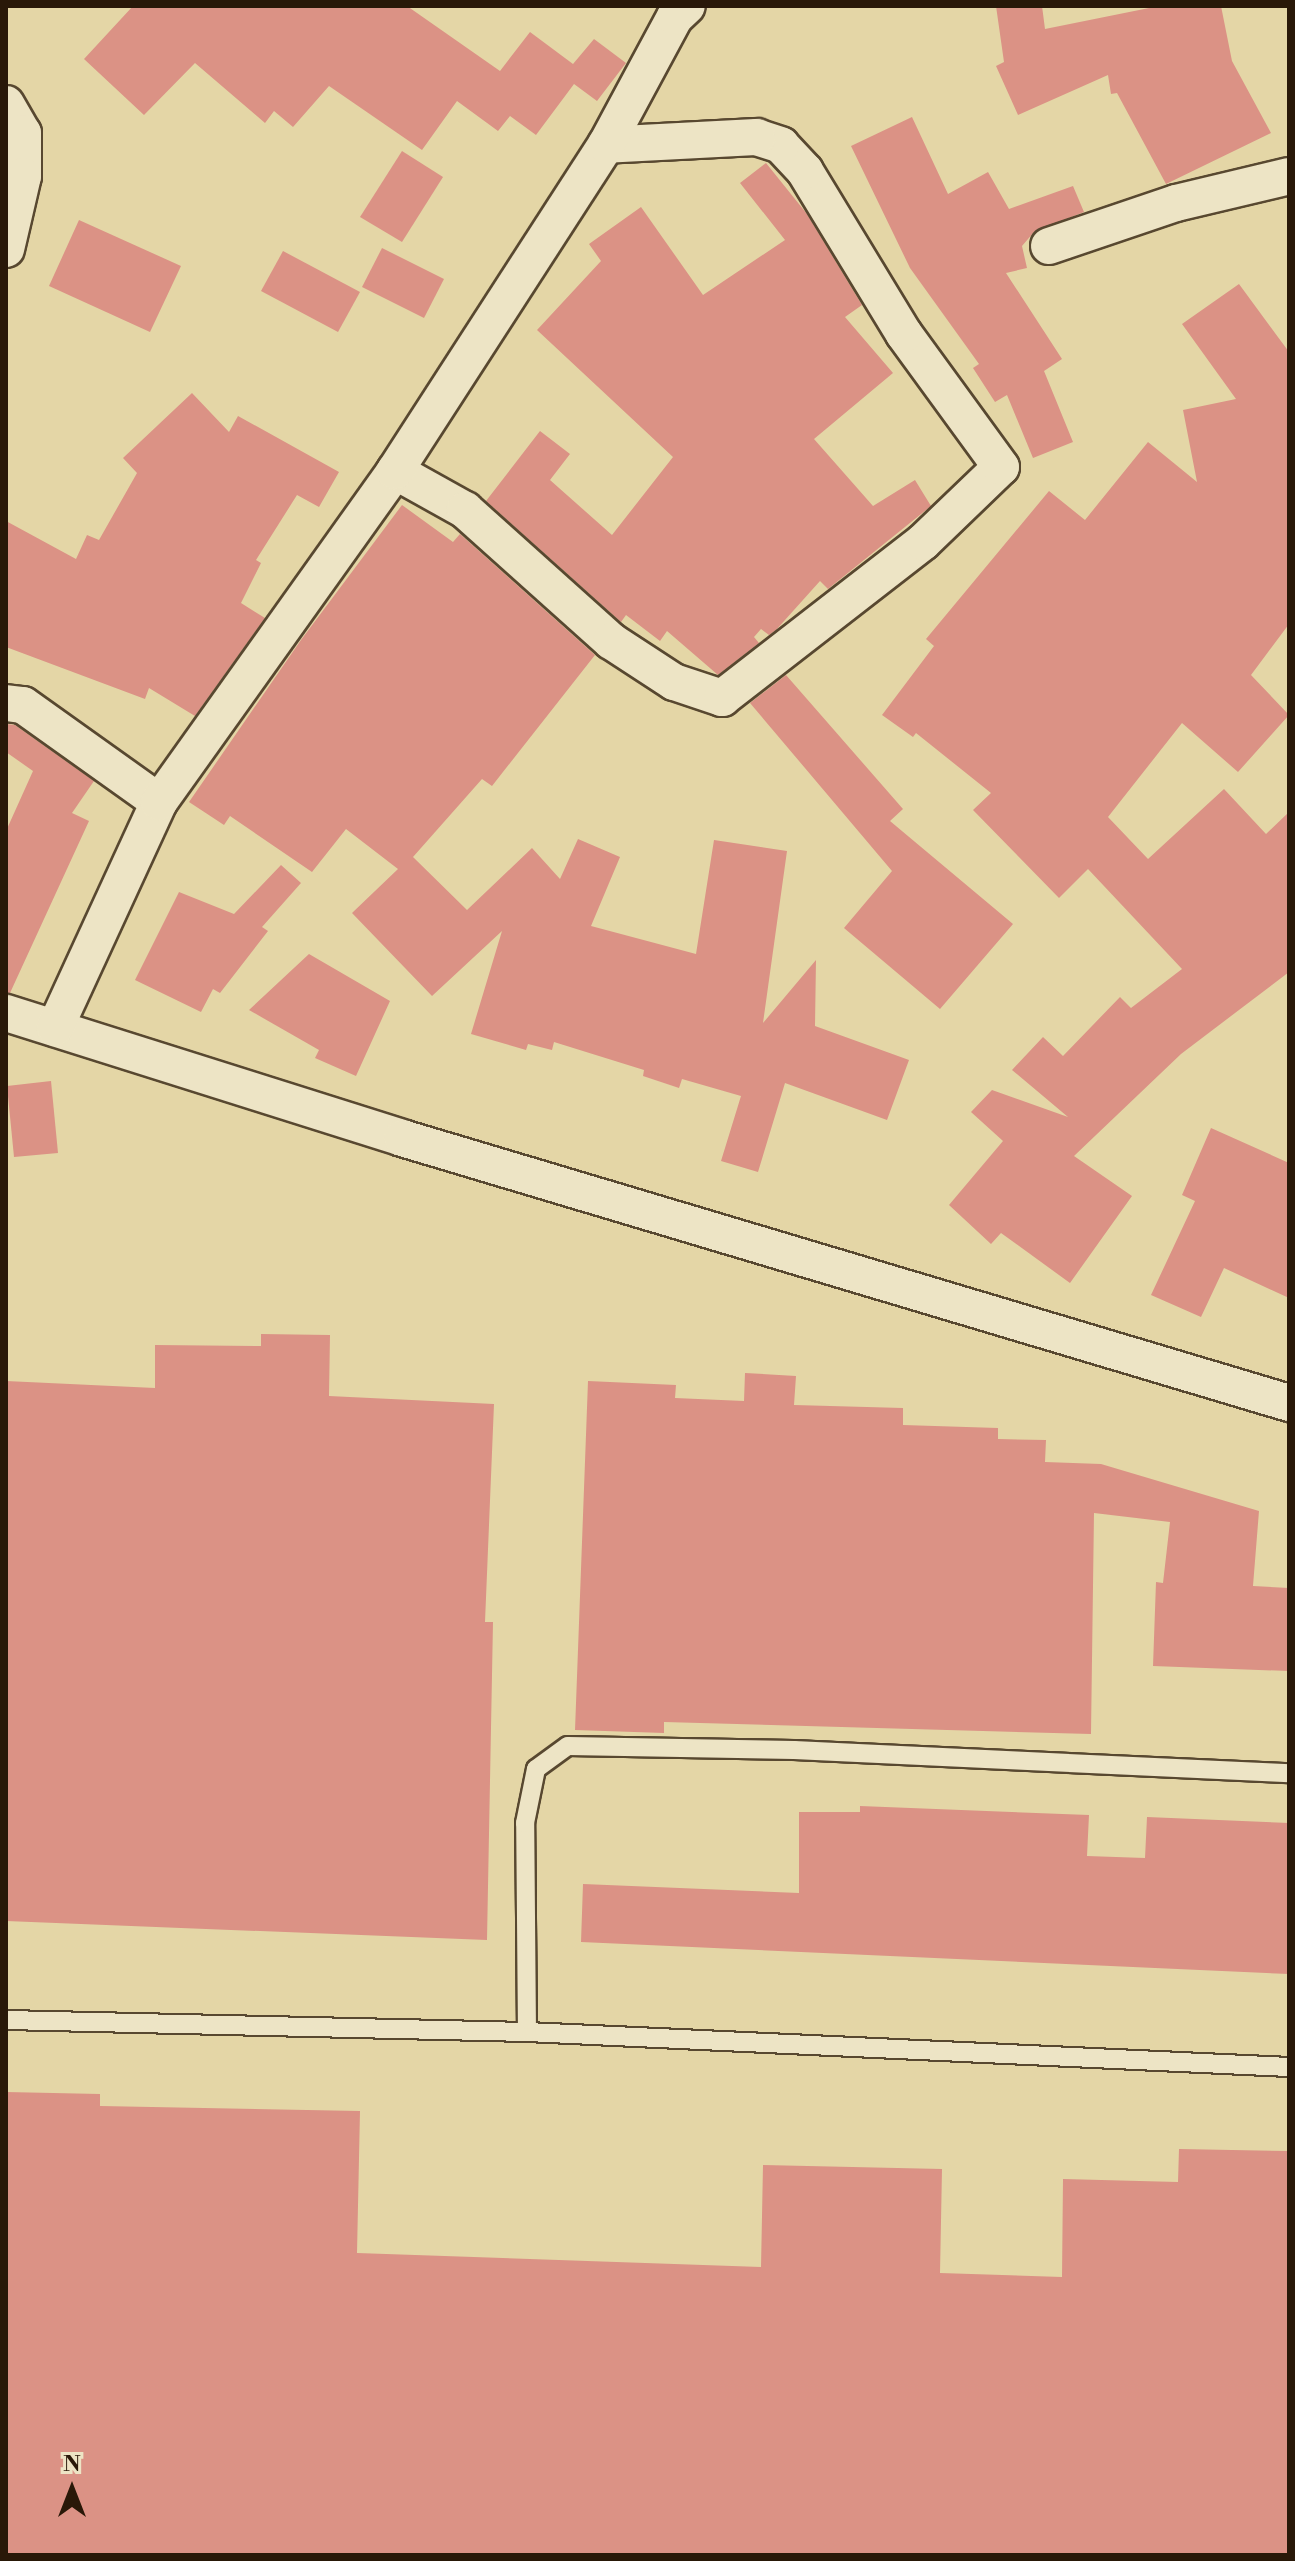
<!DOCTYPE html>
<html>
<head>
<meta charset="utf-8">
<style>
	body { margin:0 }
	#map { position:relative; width:1295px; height:2561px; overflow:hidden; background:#e4d6a6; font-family:"Libre Bodoni",serif }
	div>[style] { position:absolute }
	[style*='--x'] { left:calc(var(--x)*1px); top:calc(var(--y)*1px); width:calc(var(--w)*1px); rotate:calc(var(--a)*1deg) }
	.building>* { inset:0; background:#db9285 }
	.roads { filter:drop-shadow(2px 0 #584830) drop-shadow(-2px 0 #584830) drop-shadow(0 2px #584830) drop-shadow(0 -2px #584830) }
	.lane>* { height:18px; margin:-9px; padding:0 9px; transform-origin:9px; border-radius:9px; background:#ede4c5 }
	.street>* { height:36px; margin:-18px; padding:0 18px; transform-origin:18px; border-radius:18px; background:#ede4c5 }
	span { translate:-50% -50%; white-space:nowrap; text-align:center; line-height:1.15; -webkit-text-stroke:6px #ede4c5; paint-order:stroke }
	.frame { position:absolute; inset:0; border:8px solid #291808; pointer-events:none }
	.north { position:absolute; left:32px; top:2449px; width:80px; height:80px; -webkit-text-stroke:6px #ede4c5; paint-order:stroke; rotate:0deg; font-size:22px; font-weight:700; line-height:32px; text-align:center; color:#291808 }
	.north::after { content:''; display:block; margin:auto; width:28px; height:36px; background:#291808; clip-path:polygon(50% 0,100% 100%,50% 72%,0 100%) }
</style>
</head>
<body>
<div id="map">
	<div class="building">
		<div style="clip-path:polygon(133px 6px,407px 6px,500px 71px,530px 32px,573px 64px,594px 39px,626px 63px,597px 101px,574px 84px,536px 135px,510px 116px,498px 131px,457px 101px,422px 150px,329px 86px,293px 127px,274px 111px,265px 123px,195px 63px,144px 115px,84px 59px)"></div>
		<div style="clip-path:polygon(996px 6px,1042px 6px,1045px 29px,1159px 6px,1221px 6px,1232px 61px,1271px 133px,1166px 184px,1117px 93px,1111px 94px,1108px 75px,1018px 115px,996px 66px,1004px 62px)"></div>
		<div style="clip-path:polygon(912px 117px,948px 194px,988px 172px,1009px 209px,1073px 186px,1084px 212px,1034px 232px,1022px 246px,1027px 268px,1006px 273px,1062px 359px,1044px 371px,1073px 442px,1033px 458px,1007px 395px,995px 402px,973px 368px,979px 364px,910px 268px,851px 146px)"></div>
		<div style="clip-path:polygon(402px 151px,443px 177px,402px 242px,360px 217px)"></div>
		<div style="clip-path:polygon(766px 163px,807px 214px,862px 305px,845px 317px,893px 373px,814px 439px,873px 506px,915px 480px,931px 506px,828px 589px,820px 581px,776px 630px,769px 635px,761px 629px,754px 637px,759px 643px,718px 675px,667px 631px,660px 641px,626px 615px,621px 622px,486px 501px,540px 431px,570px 454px,550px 480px,612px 535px,673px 457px,537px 330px,601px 261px,589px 244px,641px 207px,703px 295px,785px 240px,740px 183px)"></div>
		<div style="clip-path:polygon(79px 220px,181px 266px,150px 332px,49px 286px)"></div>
		<div style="clip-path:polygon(382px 248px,444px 279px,424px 318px,362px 287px)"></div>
		<div style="clip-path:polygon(283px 251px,360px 292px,338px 332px,261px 291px)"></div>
		<div style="clip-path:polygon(1239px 284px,1289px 352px,1289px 624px,1251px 675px,1289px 715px,1238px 772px,1182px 723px,1108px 817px,1148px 859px,1224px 789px,1266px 834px,1289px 812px,1289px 972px,1181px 1054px,1074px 1156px,1132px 1196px,1070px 1283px,1001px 1233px,991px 1244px,949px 1205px,1003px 1141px,971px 1112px,992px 1090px,1068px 1117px,1012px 1070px,1043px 1037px,1063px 1056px,1120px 997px,1131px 1008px,1182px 969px,1088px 869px,1059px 898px,973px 810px,991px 793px,916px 733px,913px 737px,882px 715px,934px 646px,926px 639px,1049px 491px,1085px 520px,1148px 442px,1197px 482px,1183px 410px,1236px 399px,1182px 324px)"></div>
		<div style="clip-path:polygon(192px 393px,229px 432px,238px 416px,339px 472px,319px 507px,297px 495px,256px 560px,261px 563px,241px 603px,265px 618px,195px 716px,149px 688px,145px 699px,6px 647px,6px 521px,76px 559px,87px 535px,99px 540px,137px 473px,123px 458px)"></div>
		<div style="clip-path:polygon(402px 505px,453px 542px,460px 534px,595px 655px,492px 786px,482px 779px,413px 857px,467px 910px,532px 848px,560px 879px,578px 839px,620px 857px,591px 926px,696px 954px,714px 840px,787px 851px,763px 1023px,816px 960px,815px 1026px,909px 1060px,887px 1120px,785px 1083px,758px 1172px,721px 1161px,741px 1096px,682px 1079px,679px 1088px,643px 1076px,644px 1070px,554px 1042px,552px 1050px,528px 1044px,526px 1050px,471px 1034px,502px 931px,432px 996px,352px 913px,398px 869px,346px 829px,312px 872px,230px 816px,224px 825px,189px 802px,301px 640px)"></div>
		<div style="clip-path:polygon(786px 675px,903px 809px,890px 821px,1013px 924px,940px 1009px,844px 928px,892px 871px,750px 703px)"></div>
		<div style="clip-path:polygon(6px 724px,15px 725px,94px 781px,72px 813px,89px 821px,10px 993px,6px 993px,6px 831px,33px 771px,6px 752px)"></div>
		<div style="clip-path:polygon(281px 865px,301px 883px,262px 927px,268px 931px,220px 993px,213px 989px,201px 1012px,135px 980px,179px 892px,234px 914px)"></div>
		<div style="clip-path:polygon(309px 954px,390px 1001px,356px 1076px,315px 1058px,319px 1050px,249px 1010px)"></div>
		<div style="clip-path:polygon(51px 1081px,58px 1153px,14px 1157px,7px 1086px)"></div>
		<div style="clip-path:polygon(1211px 1128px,1289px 1163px,1289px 1298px,1224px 1268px,1201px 1317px,1151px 1295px,1195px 1201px,1182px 1195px)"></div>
		<div style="clip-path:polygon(261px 1334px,330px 1335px,329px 1396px,494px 1404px,485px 1622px,493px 1622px,487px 1940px,6px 1921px,6px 1381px,155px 1388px,155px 1345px,261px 1346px)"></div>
		<div style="clip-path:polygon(745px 1373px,796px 1376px,794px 1405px,903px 1408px,903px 1425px,998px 1428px,998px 1439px,1046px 1440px,1045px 1462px,1101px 1464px,1259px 1511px,1253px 1586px,1289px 1588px,1289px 1671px,1153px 1666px,1156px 1582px,1163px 1583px,1170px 1522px,1094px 1513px,1091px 1734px,664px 1722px,664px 1733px,575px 1730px,588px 1381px,676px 1385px,675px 1398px,744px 1401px)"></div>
		<div style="clip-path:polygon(860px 1806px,1089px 1815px,1087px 1856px,1145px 1858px,1147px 1817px,1289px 1823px,1289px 1974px,581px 1942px,583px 1884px,799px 1893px,799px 1812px,860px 1812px)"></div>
		<div style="clip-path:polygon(6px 2092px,100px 2094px,100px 2106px,360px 2111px,357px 2253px,761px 2267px,763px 2165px,942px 2169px,940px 2273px,1062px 2277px,1063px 2179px,1178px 2182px,1179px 2149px,1289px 2151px,1289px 2555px,6px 2555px)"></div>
	</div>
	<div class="roads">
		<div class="lane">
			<div style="--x:6;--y:2020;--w:521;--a:1.32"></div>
			<div style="--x:527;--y:2032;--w:763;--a:2.63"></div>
			<div style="--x:527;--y:2032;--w:209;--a:-90.5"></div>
			<div style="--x:525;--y:1823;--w:55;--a:-78.5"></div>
			<div style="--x:536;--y:1769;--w:39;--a:-36"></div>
			<div style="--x:568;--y:1746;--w:226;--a:1"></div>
			<div style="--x:794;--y:1750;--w:496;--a:2.7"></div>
		</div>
		<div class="street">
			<div style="--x:6;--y:104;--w:34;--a:60"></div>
			<div style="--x:23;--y:133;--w:43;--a:90"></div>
			<div style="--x:23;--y:176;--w:75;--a:103.1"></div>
			<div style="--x:1049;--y:246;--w:134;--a:-18.7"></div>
			<div style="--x:1176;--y:203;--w:116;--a:-13.4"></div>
			<div style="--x:395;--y:471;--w:80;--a:29.1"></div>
			<div style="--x:465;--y:510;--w:196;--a:41.9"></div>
			<div style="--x:611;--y:641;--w:75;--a:33.1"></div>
			<div style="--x:674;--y:682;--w:51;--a:18.4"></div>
			<div style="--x:722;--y:698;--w:254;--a:-37.8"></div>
			<div style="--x:923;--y:542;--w:108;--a:-43.9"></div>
			<div style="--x:1001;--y:467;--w:165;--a:-126.1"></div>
			<div style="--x:904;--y:334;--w:191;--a:-121.3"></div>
			<div style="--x:805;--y:171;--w:35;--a:-133"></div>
			<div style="--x:781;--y:145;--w:25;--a:-162"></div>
			<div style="--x:757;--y:137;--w:151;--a:177"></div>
			<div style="--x:6;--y:703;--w:17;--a:7"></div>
			<div style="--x:23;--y:705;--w:167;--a:35.5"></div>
			<div style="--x:6;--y:1013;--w:415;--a:17.5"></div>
			<div style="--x:402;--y:1138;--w:926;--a:16.63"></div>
			<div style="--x:55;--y:1028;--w:249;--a:-65.3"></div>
			<div style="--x:159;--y:802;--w:407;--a:-54.5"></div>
			<div style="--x:395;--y:471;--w:388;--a:-57.1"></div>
			<div style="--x:606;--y:145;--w:145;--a:-61.7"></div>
			<div style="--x:675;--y:17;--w:16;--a:-43"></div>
		</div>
	</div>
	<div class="frame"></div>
	<div class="north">N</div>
</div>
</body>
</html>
